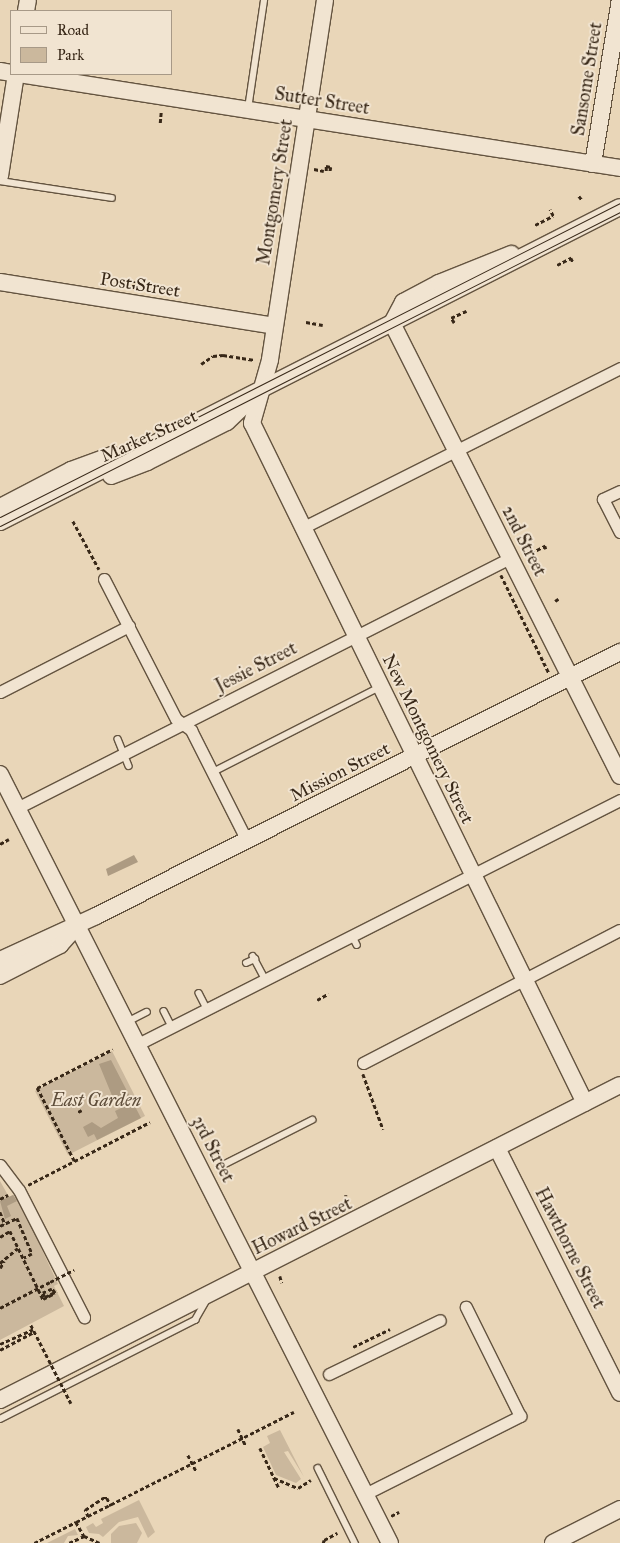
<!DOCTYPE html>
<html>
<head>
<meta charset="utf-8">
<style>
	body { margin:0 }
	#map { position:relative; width:620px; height:1543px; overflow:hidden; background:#e9d6b8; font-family:"IM FELL Great Primer",serif }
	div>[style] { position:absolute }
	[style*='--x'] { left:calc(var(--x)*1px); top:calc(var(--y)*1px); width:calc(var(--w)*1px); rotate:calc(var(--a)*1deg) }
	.green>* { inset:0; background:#cbb89d }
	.water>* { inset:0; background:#ad9b82 }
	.path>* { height:2.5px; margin-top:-1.25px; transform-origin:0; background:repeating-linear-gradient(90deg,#382818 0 4px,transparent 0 6.5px) }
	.roads { filter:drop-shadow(1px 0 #645440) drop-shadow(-1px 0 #645440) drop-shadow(0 1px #645440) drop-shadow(0 -1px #645440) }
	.lane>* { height:5.5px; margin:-2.75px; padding:0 2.75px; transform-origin:2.75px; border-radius:2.75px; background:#f1e4d1 }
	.street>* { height:11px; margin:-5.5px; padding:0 5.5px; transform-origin:5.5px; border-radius:5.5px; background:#f1e4d1 }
	.secondary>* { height:16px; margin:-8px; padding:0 8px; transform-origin:8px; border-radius:8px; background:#f1e4d1 }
	.tram>* { height:1px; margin:-0.5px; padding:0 0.5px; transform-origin:0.5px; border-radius:0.5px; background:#382818 }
	.path-bridge>* { height:2.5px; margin-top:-1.25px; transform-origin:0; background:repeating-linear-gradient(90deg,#382818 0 4px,transparent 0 6.5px) }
	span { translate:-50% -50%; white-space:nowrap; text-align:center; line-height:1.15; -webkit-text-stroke:4px #f1e4d1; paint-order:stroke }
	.street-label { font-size:18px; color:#382818 }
	.park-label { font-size:18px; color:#5d4c39; font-style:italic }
	.legend { position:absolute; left:10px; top:10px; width:162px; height:65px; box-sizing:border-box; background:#f1e4d1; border:1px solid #a79987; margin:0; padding:6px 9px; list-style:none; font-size:15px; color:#382818 }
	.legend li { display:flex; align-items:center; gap:10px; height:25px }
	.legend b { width:25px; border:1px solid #a79987 }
</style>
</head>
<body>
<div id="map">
	<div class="green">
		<div style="clip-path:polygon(112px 1051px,145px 1116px,68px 1155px,35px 1091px)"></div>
		<div style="clip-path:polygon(0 1181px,9px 1197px,16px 1194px,58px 1284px,54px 1286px,64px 1306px,0 1340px)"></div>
		<div style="clip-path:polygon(280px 1430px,304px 1477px,288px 1451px,284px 1452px,301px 1479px,296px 1483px,276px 1475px,263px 1447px,270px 1443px,267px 1436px)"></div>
		<div style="clip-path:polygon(139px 1500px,155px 1532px,148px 1538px,138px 1517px,119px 1522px,103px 1537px,99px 1534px,89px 1533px,86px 1527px,93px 1523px,96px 1527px,103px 1523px,101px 1519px)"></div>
		<div style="clip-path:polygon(136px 1523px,142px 1533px,137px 1543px,111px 1543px,111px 1534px,119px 1526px)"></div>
		<div style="clip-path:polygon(75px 1529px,78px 1535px,68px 1536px,64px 1543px,47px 1543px)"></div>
	</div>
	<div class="water">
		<div style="clip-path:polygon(134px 855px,138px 862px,108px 876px,106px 869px)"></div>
		<div style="clip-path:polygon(111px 1060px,141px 1118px,97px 1140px,94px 1134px,88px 1137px,83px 1127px,92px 1122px,101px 1128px,118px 1118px,115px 1111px,121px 1108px,116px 1097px,113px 1098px,99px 1064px)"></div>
		<div style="clip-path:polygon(13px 1195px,17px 1201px,7px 1206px,11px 1216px,5px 1219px,0 1201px)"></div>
	</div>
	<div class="path">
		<div style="--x:160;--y:123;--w:12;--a:-85"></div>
		<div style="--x:314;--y:169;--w:10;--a:11"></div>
		<div style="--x:326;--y:171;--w:5;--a:-90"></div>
		<div style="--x:326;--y:166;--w:5;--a:11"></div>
		<div style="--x:331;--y:167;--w:5;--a:101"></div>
		<div style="--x:579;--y:196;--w:5;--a:53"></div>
		<div style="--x:535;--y:225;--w:20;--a:-27"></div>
		<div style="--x:553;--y:216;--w:7;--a:-117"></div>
		<div style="--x:557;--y:265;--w:16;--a:-27"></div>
		<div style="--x:571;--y:258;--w:4;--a:63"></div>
		<div style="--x:133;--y:289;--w:8;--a:-83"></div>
		<div style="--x:306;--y:322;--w:17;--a:10"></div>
		<div style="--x:454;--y:323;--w:6;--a:-121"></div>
		<div style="--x:451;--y:318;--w:17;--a:-25"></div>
		<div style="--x:201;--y:364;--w:14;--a:-34"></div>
		<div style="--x:213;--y:356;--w:10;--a:-6"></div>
		<div style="--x:223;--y:355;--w:32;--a:9"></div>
		<div style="--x:73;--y:521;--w:55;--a:61.6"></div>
		<div style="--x:531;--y:553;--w:16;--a:-27"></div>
		<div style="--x:545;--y:546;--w:3;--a:72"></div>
		<div style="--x:501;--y:575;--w:109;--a:63.9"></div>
		<div style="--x:555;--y:601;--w:4;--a:-34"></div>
		<div style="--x:0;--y:844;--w:10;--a:-29"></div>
		<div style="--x:317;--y:1000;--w:13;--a:-29"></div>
		<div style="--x:363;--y:1074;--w:59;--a:70"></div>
		<div style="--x:78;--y:1112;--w:4;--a:-27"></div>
		<div style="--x:74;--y:1161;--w:82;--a:-116.9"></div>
		<div style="--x:37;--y:1088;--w:85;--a:-27.2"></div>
		<div style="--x:28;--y:1185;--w:137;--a:-27.3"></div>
		<div style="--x:346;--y:1195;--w:1;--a:90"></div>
		<div style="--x:0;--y:1199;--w:9;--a:-27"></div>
		<div style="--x:0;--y:1212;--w:13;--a:67"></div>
		<div style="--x:17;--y:1218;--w:39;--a:67"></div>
		<div style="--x:32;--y:1254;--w:9;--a:153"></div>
		<div style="--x:0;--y:1226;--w:19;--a:-25"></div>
		<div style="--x:0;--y:1237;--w:12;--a:-31"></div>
		<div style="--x:10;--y:1231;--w:76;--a:64.1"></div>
		<div style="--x:0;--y:1263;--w:23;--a:-40"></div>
		<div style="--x:0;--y:1268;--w:8;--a:-60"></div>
		<div style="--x:280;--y:1276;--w:7;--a:74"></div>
		<div style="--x:43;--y:1293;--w:4;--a:63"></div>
		<div style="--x:45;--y:1297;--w:13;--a:-27"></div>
		<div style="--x:0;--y:1308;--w:56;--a:-27.5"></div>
		<div style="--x:0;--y:1344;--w:36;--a:-24"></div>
		<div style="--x:353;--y:1347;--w:41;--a:-25.9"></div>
		<div style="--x:0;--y:1350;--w:38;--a:-28"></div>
		<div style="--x:260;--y:1448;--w:44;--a:64.6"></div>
		<div style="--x:274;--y:1478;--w:26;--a:23"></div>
		<div style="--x:298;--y:1488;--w:15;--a:-32"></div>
		<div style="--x:391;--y:1516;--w:9;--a:-27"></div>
		<div style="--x:88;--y:1517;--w:8;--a:-113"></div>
		<div style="--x:85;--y:1510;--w:22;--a:-34"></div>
		<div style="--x:103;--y:1498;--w:4;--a:0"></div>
		<div style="--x:107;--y:1498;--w:9;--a:63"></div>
		<div style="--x:76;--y:1522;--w:244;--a:-26.8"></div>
		<div style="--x:34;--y:1543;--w:47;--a:-26.6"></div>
		<div style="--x:76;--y:1522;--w:16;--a:60"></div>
		<div style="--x:84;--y:1536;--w:17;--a:24"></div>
		<div style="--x:69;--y:1543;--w:17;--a:-25"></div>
		<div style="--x:323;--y:1543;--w:3;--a:-72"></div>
		<div style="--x:324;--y:1540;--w:15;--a:-28"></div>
	</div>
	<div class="roads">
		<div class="lane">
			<div style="--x:248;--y:109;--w:110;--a:-81.6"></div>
			<div style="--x:0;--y:181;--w:113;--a:8.6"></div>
			<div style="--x:118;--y:739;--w:29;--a:68"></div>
			<div style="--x:213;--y:772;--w:187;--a:-27"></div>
			<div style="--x:352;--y:935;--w:11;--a:63"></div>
			<div style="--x:253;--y:956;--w:26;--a:62"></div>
			<div style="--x:246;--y:963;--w:10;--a:-24"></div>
			<div style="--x:199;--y:993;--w:18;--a:63"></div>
			<div style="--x:164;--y:1011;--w:18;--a:63"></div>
			<div style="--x:127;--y:1022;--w:22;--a:-27"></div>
			<div style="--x:223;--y:1165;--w:100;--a:-26.8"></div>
			<div style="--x:0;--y:1419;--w:219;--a:-26.9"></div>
			<div style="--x:195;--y:1320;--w:22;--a:-60"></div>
			<div style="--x:318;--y:1468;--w:84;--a:63.7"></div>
		</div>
		<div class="street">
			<div style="--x:620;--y:491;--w:19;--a:155"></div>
			<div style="--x:603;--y:499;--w:37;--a:63"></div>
			<div style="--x:302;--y:528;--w:356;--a:-26.7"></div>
			<div style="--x:104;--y:579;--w:157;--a:62.8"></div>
			<div style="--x:176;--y:719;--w:19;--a:36"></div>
			<div style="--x:191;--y:730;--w:124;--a:63.2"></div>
			<div style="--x:0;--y:692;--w:145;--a:-27.1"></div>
			<div style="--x:17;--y:808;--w:553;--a:-26.89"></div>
			<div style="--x:138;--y:1044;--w:540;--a:-26.85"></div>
			<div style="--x:363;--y:1063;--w:289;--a:-27.4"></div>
			<div style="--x:0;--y:1165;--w:31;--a:53"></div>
			<div style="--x:19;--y:1190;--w:143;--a:62.9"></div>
			<div style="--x:329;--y:1374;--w:123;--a:-25.9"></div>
			<div style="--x:365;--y:1494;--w:174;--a:-26.7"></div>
			<div style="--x:520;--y:1416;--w:122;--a:-116.4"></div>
		</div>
		<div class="secondary">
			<div style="--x:325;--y:0;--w:364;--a:98.7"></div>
			<div style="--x:270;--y:360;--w:66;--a:105.9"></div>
			<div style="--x:252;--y:423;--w:757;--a:63.91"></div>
			<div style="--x:26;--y:11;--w:11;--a:-80"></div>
			<div style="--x:0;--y:71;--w:11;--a:10"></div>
			<div style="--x:19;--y:74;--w:608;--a:8.89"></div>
			<div style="--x:593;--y:164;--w:166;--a:-80.7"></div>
			<div style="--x:0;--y:176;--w:103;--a:-81.1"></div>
			<div style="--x:0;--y:282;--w:278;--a:9.1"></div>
			<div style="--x:392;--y:323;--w:507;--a:63.28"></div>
			<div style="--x:392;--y:323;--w:24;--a:-62"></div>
			<div style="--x:403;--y:302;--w:41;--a:-27.8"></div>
			<div style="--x:439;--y:283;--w:78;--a:-21.9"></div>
			<div style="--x:111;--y:476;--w:39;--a:-21"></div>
			<div style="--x:147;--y:462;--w:89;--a:-26.6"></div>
			<div style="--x:227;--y:422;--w:30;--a:-44"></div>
			<div style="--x:0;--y:507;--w:80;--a:-27.5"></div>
			<div style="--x:71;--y:470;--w:44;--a:-20.1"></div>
			<div style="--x:0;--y:522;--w:695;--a:-26.93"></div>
			<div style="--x:0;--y:774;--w:862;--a:63.11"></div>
			<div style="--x:0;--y:960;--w:106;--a:-24.6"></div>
			<div style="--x:96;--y:916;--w:587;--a:-26.74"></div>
			<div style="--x:0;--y:976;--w:68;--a:-27.3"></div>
			<div style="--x:60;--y:945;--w:25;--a:-48"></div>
			<div style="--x:497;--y:1148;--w:274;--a:63.3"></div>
			<div style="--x:0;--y:1400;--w:695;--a:-26.93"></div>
			<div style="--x:553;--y:1543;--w:75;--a:-26.9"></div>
		</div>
	</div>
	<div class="tram">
		<div style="--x:0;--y:517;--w:695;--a:-26.86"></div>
		<div style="--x:0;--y:526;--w:695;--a:-26.86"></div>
	</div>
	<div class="path-bridge">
		<div style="--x:50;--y:1282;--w:27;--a:-27"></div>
		<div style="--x:43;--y:1299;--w:13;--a:-27"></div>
		<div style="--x:55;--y:1293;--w:5;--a:-127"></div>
		<div style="--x:52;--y:1289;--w:10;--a:156"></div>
		<div style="--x:31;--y:1325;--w:88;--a:62.9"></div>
		<div style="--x:238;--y:1429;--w:19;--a:65"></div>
		<div style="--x:188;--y:1455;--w:18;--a:63"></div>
	</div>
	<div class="street-label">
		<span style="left:587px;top:79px;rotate:-81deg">Sansome Street</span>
		<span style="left:322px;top:101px;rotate:9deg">Sutter Street</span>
		<span style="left:275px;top:192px;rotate:-81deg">Montgomery Street</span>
		<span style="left:140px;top:285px;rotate:9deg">Post Street</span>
		<span style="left:149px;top:436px;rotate:-24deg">Market Street</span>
		<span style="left:524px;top:541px;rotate:63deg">2nd Street</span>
		<span style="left:256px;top:667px;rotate:-27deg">Jessie Street</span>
		<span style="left:428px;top:739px;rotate:64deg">New Montgomery Street</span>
		<span style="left:340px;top:772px;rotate:-27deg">Mission Street</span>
		<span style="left:213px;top:1149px;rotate:63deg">3rd Street</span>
		<span style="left:302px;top:1226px;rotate:-26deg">Howard Street</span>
		<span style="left:570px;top:1248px;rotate:63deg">Hawthorne Street</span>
	</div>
	<div class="park-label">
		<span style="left:96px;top:1100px">East Garden</span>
	</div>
	<ul class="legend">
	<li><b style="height:6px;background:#f1e4d1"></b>Road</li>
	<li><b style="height:14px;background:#cbb89d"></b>Park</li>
	</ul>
</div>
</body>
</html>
